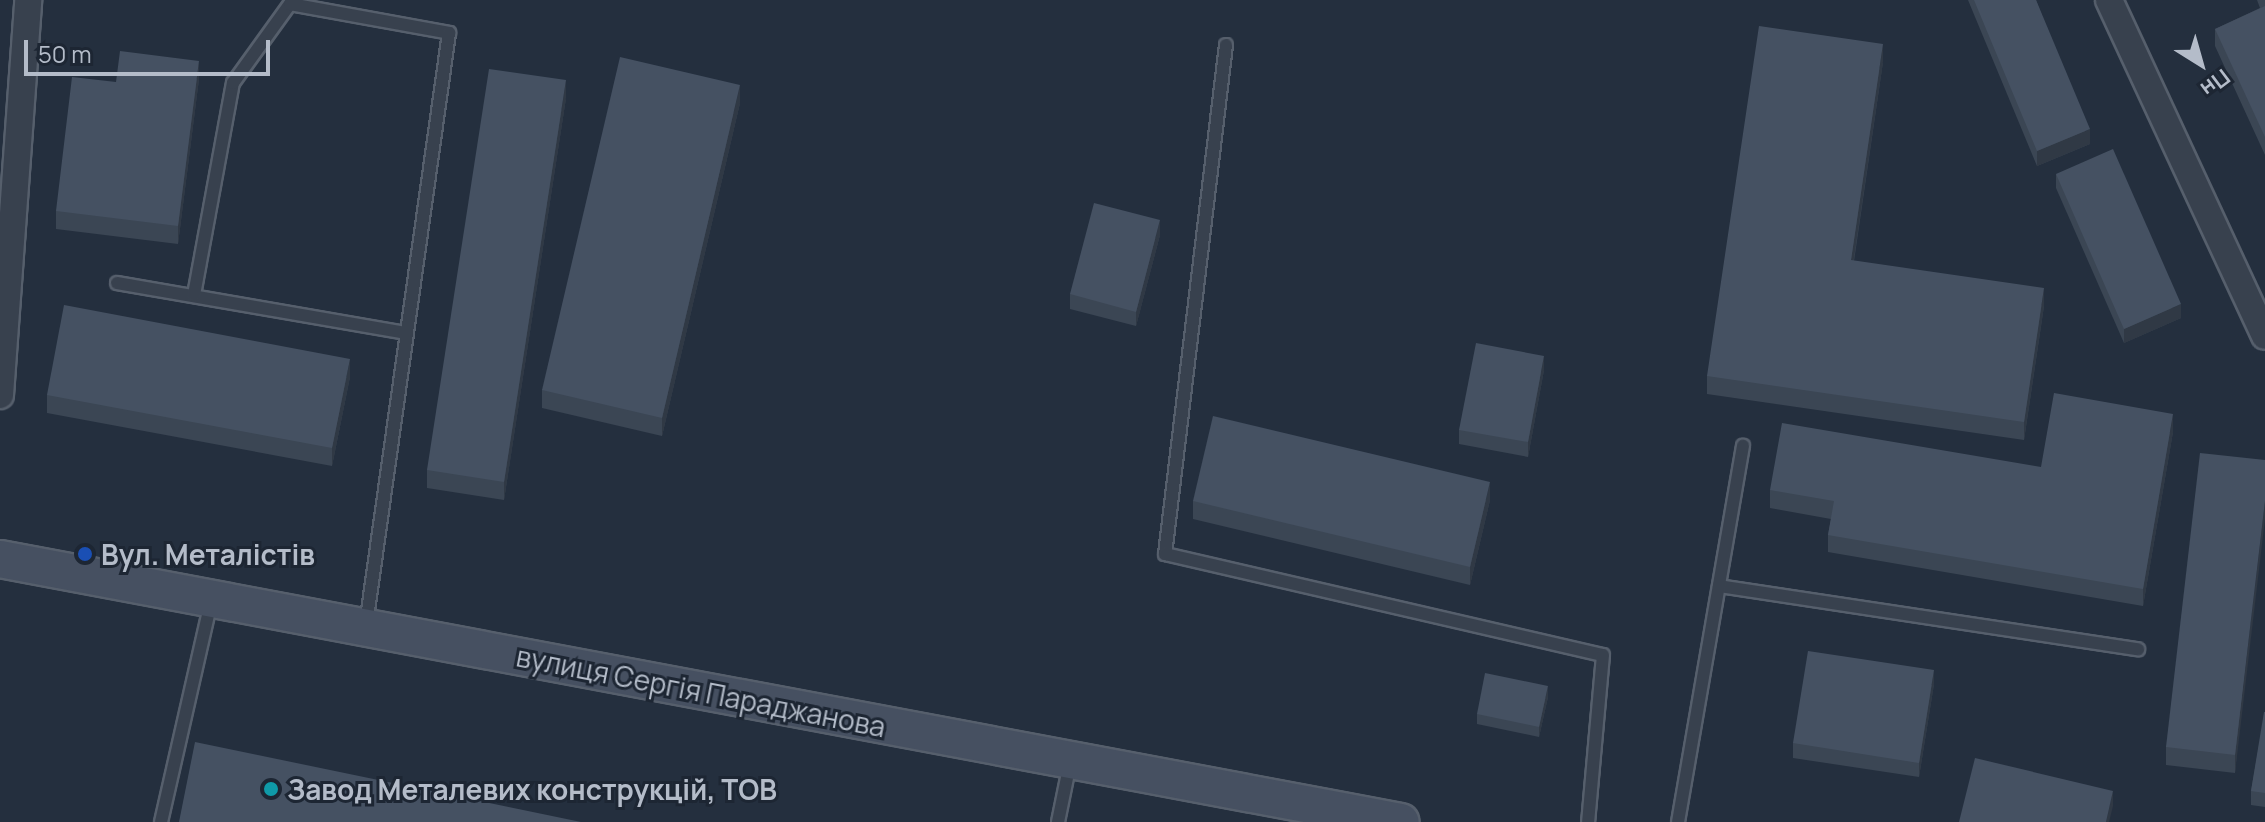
<!DOCTYPE html>
<html>
<head>
<meta charset="utf-8">
<style>
	body { margin:0 }
	#map { position:relative; width:2265px; height:822px; overflow:hidden; background:#242f3e; font-family:Manrope,sans-serif }
	div>[style] { position:absolute }
	[style*='--x'] { left:calc(var(--x)*1px); top:calc(var(--y)*1px); width:calc(var(--w)*1px); rotate:calc(var(--a)*1deg) }
	.roads { filter:drop-shadow(2px 0 #565f6c) drop-shadow(-2px 0 #565f6c) drop-shadow(0 2px #565f6c) drop-shadow(0 -2px #565f6c) }
	.service>* { height:12px; margin:-6px; padding:0 6px; transform-origin:6px; border-radius:6px; background:#38414e }
	.minor>* { height:26px; margin:-13px; padding:0 13px; transform-origin:13px; border-radius:13px; background:#38414e }
	.secondary>* { height:36px; margin:-18px; padding:0 18px; transform-origin:18px; border-radius:18px; background:#465061 }
	.wall>* { inset:0; background:#3b4654 }
	.shaded-wall>* { inset:0; background:#303945 }
	.building>* { inset:0; background:#455162 }
	.dots>* { width:22px; height:22px; translate:-50% -50%; box-sizing:border-box; border:4px solid #1d2633; border-radius:50% }
	span { translate:-50% -50%; white-space:nowrap; text-align:center; line-height:1.15; -webkit-text-stroke:6px #1d2633; paint-order:stroke }
	.poi-label { font-size:28px; color:#b4bcc9; font-weight:700 }
	.left { translate:0 -50%; text-align:left }
	.street-label { font-size:28px; color:#b4bcc9 }
	.north { position:absolute; left:2161px; top:24px; width:80px; height:80px; -webkit-text-stroke:6px #1d2633; paint-order:stroke; rotate:143deg; font-size:22px; font-weight:700; line-height:32px; text-align:center; color:#b4bcc9 }
	.north::after { content:''; display:block; margin:auto; width:28px; height:36px; background:#b4bcc9; clip-path:polygon(50% 0,100% 100%,50% 72%,0 100%) }
	.scale { position:absolute; left:24px; top:40px; width:246px; height:36px; box-sizing:border-box; border:4px solid #b4bcc9; border-top:0; padding-left:10px; font-size:24px; line-height:28px; white-space:nowrap; color:#b4bcc9; -webkit-text-stroke:6px #1d2633; paint-order:stroke }
</style>
</head>
<body>
<div id="map">
	<div class="roads">
		<div class="service">
			<div style="--x:1226;--y:45;--w:513;--a:96.83"></div>
			<div style="--x:1165;--y:554;--w:449;--a:13"></div>
			<div style="--x:1603;--y:655;--w:168;--a:95.1"></div>
			<div style="--x:117;--y:283;--w:294;--a:9.8"></div>
			<div style="--x:194;--y:295;--w:216;--a:-79.6"></div>
			<div style="--x:233;--y:83;--w:97;--a:-54.2"></div>
			<div style="--x:290;--y:4;--w:162;--a:10.3"></div>
			<div style="--x:449;--y:33;--w:598;--a:97.98"></div>
			<div style="--x:1719;--y:586;--w:424;--a:8.6"></div>
			<div style="--x:161;--y:822;--w:226;--a:-77.2"></div>
			<div style="--x:1058;--y:822;--w:60;--a:-78.5"></div>
			<div style="--x:1678;--y:822;--w:382;--a:-80.2"></div>
		</div>
		<div class="minor">
			<div style="--x:2109;--y:0;--w:370;--a:65.1"></div>
			<div style="--x:0;--y:395;--w:396;--a:-85.9"></div>
		</div>
		<div class="secondary">
			<div style="--x:0;--y:559;--w:1425;--a:10.63"></div>
		</div>
	</div>
	<div class="wall">
		<div style="clip-path:polygon(1968px 0,2036px 0,2090px 144px,2037px 166px)"></div>
		<div style="clip-path:polygon(2257px 0,2265px 0,2265px 155px,2215px 46px,2215px 29px,2260px 8px)"></div>
		<div style="clip-path:polygon(1883px 62px,1854px 261px,2044px 306px,2024px 440px,1707px 394px,1707px 376px)"></div>
		<div style="clip-path:polygon(199px 79px,178px 244px,56px 229px,56px 211px,116px 82px)"></div>
		<div style="clip-path:polygon(566px 98px,504px 500px,427px 488px,427px 470px)"></div>
		<div style="clip-path:polygon(740px 103px,662px 436px,542px 408px,542px 390px)"></div>
		<div style="clip-path:polygon(2056px 174px,2181px 318px,2124px 343px,2056px 188px)"></div>
		<div style="clip-path:polygon(1160px 235px,1136px 326px,1070px 309px,1070px 294px)"></div>
		<div style="clip-path:polygon(1544px 370px,1528px 457px,1459px 444px,1459px 430px)"></div>
		<div style="clip-path:polygon(350px 377px,332px 466px,47px 413px,47px 395px)"></div>
		<div style="clip-path:polygon(2173px 432px,2143px 606px,1828px 552px,1828px 535px,1831px 519px,1770px 508px,1770px 490px,2041px 467px)"></div>
		<div style="clip-path:polygon(2265px 460px,2235px 773px,2166px 765px,2166px 747px)"></div>
		<div style="clip-path:polygon(1490px 500px,1470px 585px,1193px 519px,1193px 501px)"></div>
		<div style="clip-path:polygon(1934px 684px,1919px 777px,1793px 758px,1793px 743px)"></div>
		<div style="clip-path:polygon(1548px 697px,1539px 737px,1477px 724px,1477px 714px)"></div>
		<div style="clip-path:polygon(2265px 712px,2265px 807px,2251px 805px,2251px 791px)"></div>
	</div>
	<div class="shaded-wall">
		<div style="clip-path:polygon(1883px 44px,1883px 62px,1851px 278px,1851px 260px)"></div>
		<div style="clip-path:polygon(199px 61px,199px 79px,178px 244px,178px 226px)"></div>
		<div style="clip-path:polygon(566px 80px,566px 98px,504px 500px,504px 482px)"></div>
		<div style="clip-path:polygon(740px 85px,740px 103px,662px 436px,662px 418px)"></div>
		<div style="clip-path:polygon(2090px 129px,2090px 144px,2037px 166px,2037px 151px)"></div>
		<div style="clip-path:polygon(1160px 220px,1160px 235px,1136px 326px,1136px 312px)"></div>
		<div style="clip-path:polygon(2044px 288px,2044px 306px,2024px 440px,2024px 422px)"></div>
		<div style="clip-path:polygon(2181px 304px,2181px 318px,2124px 343px,2124px 329px)"></div>
		<div style="clip-path:polygon(1544px 356px,1544px 370px,1528px 457px,1528px 442px)"></div>
		<div style="clip-path:polygon(350px 359px,350px 377px,332px 466px,332px 448px)"></div>
		<div style="clip-path:polygon(2173px 414px,2173px 432px,2143px 606px,2143px 589px)"></div>
		<div style="clip-path:polygon(1490px 482px,1490px 500px,1470px 585px,1470px 567px)"></div>
		<div style="clip-path:polygon(2265px 501px,2265px 519px,2235px 773px,2235px 755px)"></div>
		<div style="clip-path:polygon(1934px 670px,1934px 684px,1919px 777px,1919px 763px)"></div>
		<div style="clip-path:polygon(1548px 686px,1548px 697px,1539px 737px,1539px 727px)"></div>
		<div style="clip-path:polygon(2113px 791px,2113px 806px,2109px 822px,2106px 822px)"></div>
	</div>
	<div class="building">
		<div style="clip-path:polygon(1974px 0,2036px 0,2090px 129px,2037px 151px)"></div>
		<div style="clip-path:polygon(2265px 6px,2265px 137px,2215px 29px)"></div>
		<div style="clip-path:polygon(1759px 26px,1883px 44px,1851px 260px,2044px 288px,2024px 422px,1707px 376px)"></div>
		<div style="clip-path:polygon(120px 51px,199px 61px,178px 226px,56px 211px,72px 77px,116px 82px)"></div>
		<div style="clip-path:polygon(620px 57px,740px 85px,662px 418px,542px 390px)"></div>
		<div style="clip-path:polygon(489px 69px,566px 80px,504px 482px,427px 470px)"></div>
		<div style="clip-path:polygon(2113px 149px,2181px 304px,2124px 329px,2056px 174px)"></div>
		<div style="clip-path:polygon(1094px 203px,1160px 220px,1136px 312px,1070px 294px)"></div>
		<div style="clip-path:polygon(64px 305px,350px 359px,332px 448px,47px 395px)"></div>
		<div style="clip-path:polygon(1476px 343px,1544px 356px,1528px 442px,1459px 430px)"></div>
		<div style="clip-path:polygon(2054px 393px,2173px 414px,2143px 589px,1828px 535px,1834px 501px,1770px 490px,1782px 423px,2041px 467px)"></div>
		<div style="clip-path:polygon(1213px 416px,1490px 482px,1470px 567px,1193px 501px)"></div>
		<div style="clip-path:polygon(2200px 453px,2265px 460px,2265px 501px,2235px 755px,2166px 747px)"></div>
		<div style="clip-path:polygon(1808px 651px,1934px 670px,1919px 763px,1793px 743px)"></div>
		<div style="clip-path:polygon(1485px 673px,1548px 686px,1539px 727px,1477px 714px)"></div>
		<div style="clip-path:polygon(2264px 712px,2265px 712px,2265px 793px,2251px 791px)"></div>
		<div style="clip-path:polygon(195px 742px,581px 822px,179px 822px)"></div>
		<div style="clip-path:polygon(1975px 758px,2113px 791px,2106px 822px,1959px 822px)"></div>
	</div>
	<div class="dots">
		<div style="left:85px;top:554px;background:#1a4fb4"></div>
		<div style="left:271px;top:789px;background:#0f9aa8"></div>
	</div>
	<div class="poi-label">
		<span class="left" style="left:101px;top:554px">Вул. Металістів</span>
		<span class="left" style="left:287px;top:789px">Завод Металевих конструкцій, ТОВ</span>
	</div>
	<div class="street-label">
		<span style="left:701px;top:691px;rotate:11deg">вулиця Сергія Параджанова</span>
	</div>
	<div class="north">Пн</div>
	<div class="scale">50 m</div>
</div>
</body>
</html>
